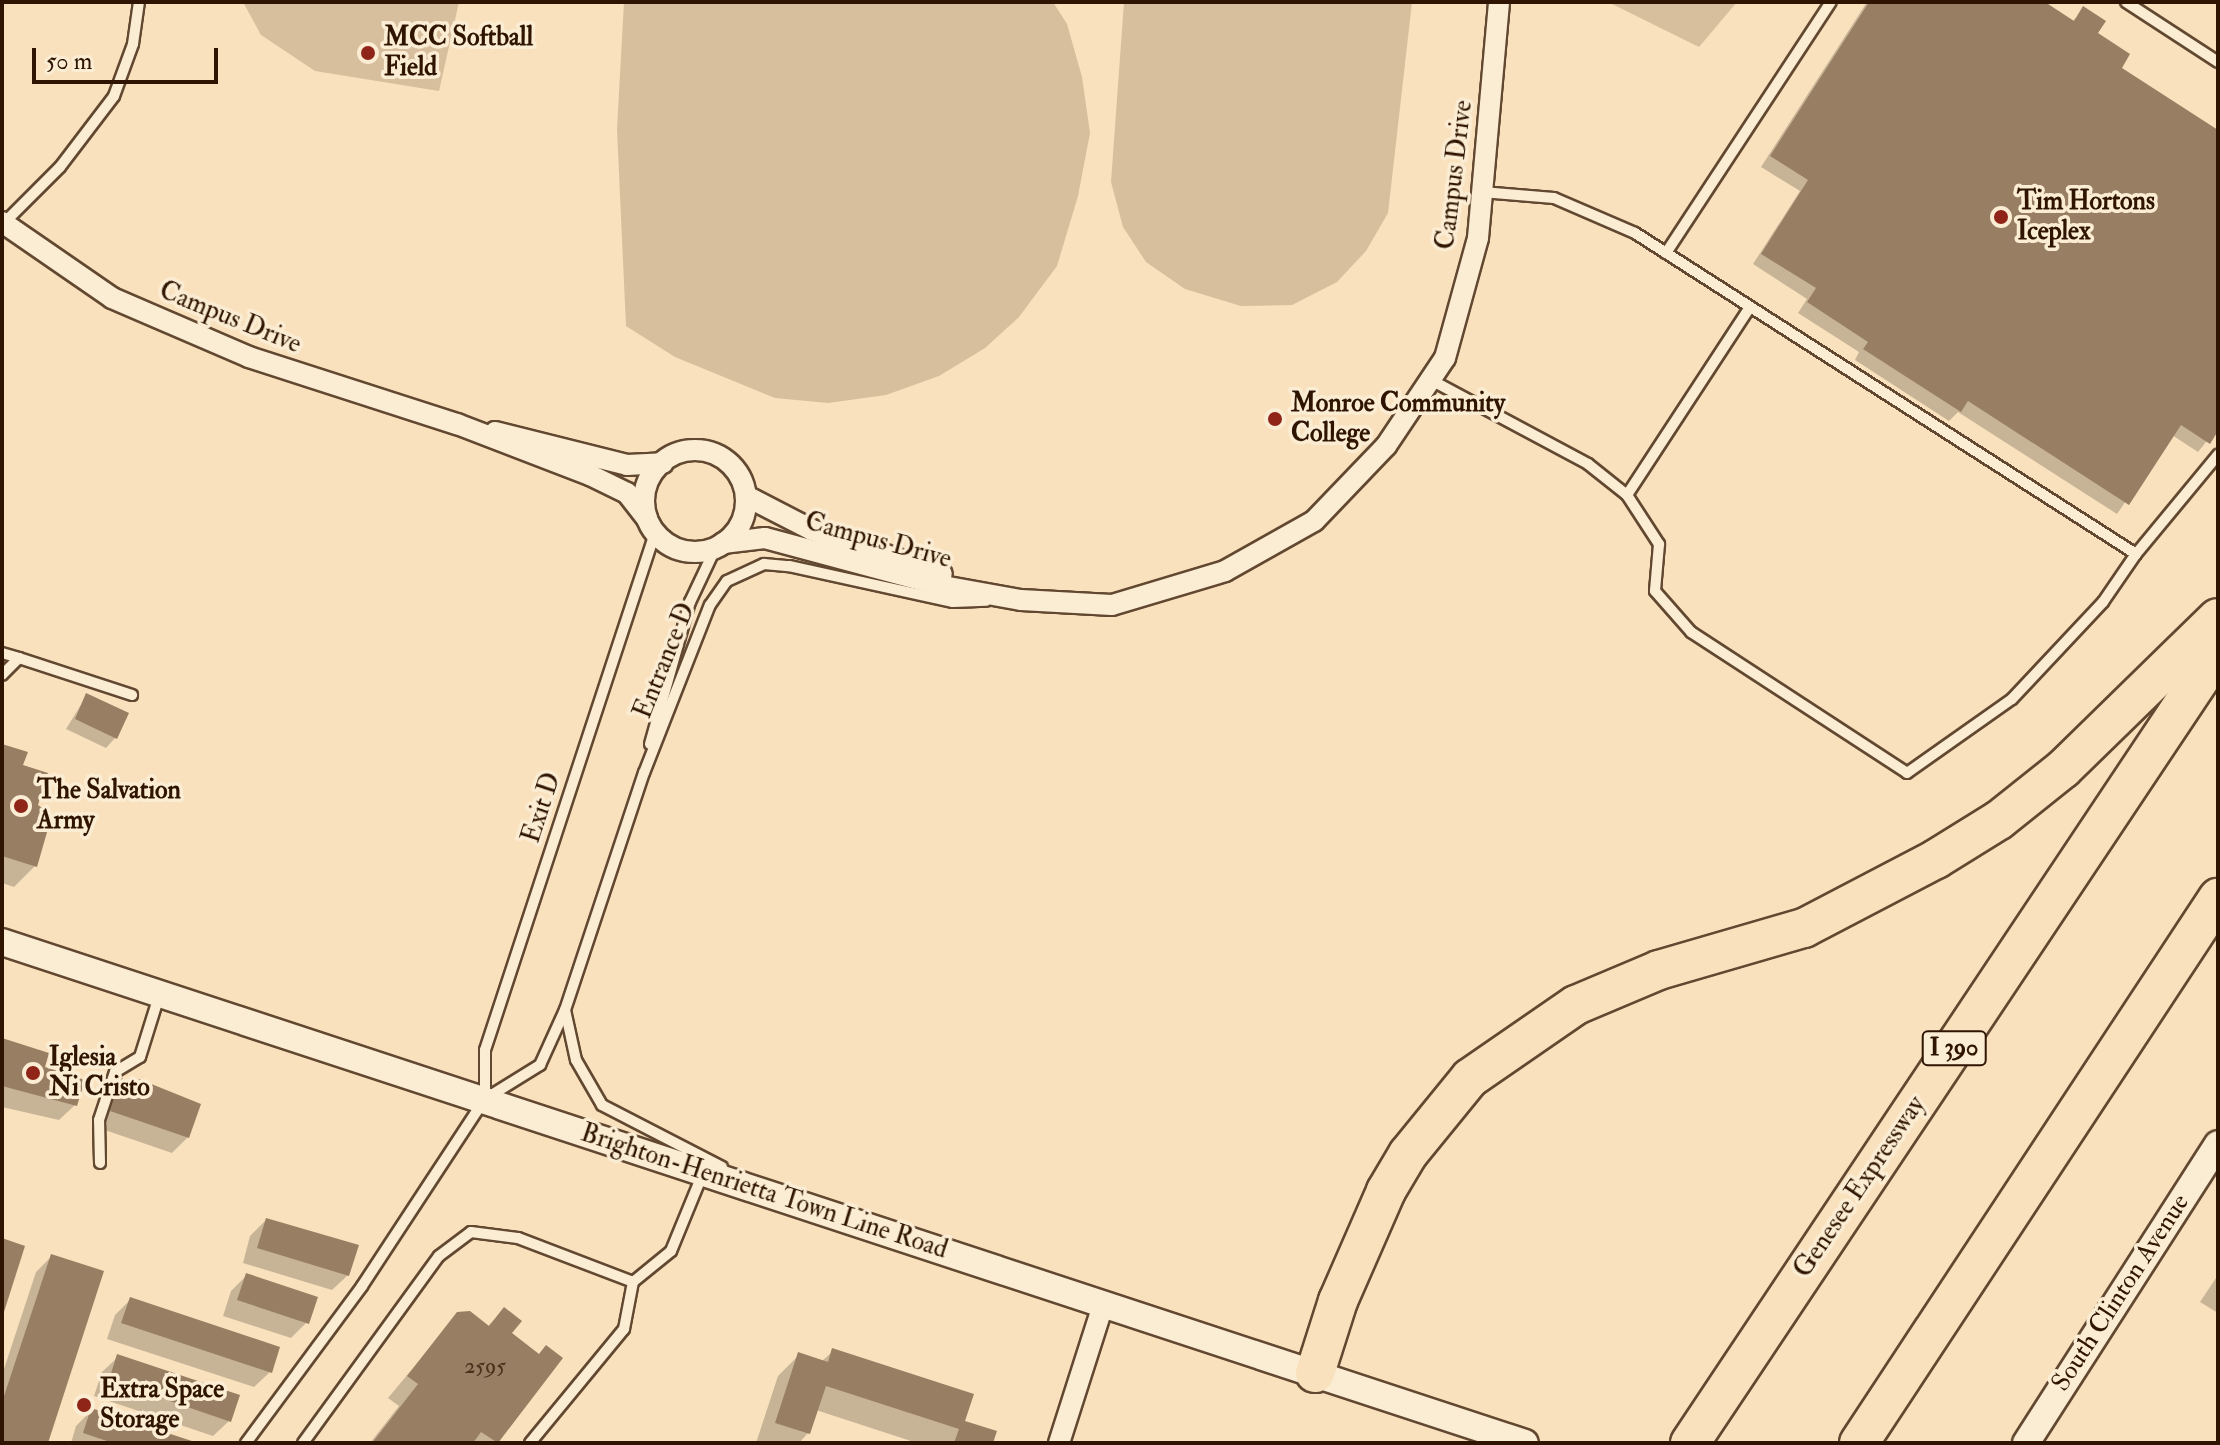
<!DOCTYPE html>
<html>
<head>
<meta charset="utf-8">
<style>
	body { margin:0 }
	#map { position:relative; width:2220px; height:1445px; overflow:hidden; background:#f9e1bd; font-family:"IM FELL Double Pica",serif }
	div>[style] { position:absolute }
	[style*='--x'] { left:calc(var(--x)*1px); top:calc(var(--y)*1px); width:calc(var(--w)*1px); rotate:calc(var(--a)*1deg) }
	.green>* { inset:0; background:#d7be9d }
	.shadow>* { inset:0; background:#0003 }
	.building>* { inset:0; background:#987f63 }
	.roads { filter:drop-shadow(2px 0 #624830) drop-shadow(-2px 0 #624830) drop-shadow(0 2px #624830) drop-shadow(0 -2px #624830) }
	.service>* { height:10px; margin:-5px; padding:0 5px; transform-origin:5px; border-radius:5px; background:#fbecd4 }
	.minor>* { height:20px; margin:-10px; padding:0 10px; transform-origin:10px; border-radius:10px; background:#fbecd4 }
	.minor>.ring { margin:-10px; padding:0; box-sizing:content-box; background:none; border:20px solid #fbecd4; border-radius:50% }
	.tertiary>* { height:26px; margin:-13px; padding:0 13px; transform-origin:13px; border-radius:13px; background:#fbecd4 }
	.motorway>* { height:38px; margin:-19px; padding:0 19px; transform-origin:19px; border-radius:19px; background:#f9e1bd }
	.dots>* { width:22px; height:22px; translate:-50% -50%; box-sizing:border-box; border:4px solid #fbecd4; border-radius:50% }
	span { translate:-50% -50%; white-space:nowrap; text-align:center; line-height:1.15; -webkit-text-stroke:7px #fbecd4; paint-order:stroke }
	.number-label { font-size:22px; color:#49301a }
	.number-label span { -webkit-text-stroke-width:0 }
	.shield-label span { padding:2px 6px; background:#fbecd4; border:2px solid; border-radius:6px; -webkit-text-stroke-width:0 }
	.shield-label { font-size:24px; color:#2f1501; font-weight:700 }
	.poi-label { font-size:26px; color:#2f1501; font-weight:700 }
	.left { translate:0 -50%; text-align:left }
	.street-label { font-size:26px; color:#2f1501 }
	.frame { position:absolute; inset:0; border:4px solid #2f1501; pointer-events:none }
	.scale { position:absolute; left:32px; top:48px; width:186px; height:36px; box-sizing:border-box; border:4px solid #2f1501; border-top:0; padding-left:10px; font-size:24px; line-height:28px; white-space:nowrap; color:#2f1501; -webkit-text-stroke:6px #fbecd4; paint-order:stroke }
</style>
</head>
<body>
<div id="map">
	<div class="green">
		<div style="clip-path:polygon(243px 2px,459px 2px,439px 91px,315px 71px,261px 35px)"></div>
		<div style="clip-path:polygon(624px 2px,1053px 2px,1067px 24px,1082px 77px,1090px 133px,1078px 196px,1057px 266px,1019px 317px,985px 348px,939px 376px,886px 395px,828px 403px,775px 398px,675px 357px,626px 326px,617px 129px)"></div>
		<div style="clip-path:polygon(1124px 2px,1412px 2px,1388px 213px,1366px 251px,1337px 282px,1292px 305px,1241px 306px,1185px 289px,1146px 262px,1123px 227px,1111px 182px)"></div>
		<div style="clip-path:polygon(1608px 2px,1737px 2px,1699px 47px)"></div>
	</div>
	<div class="shadow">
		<div style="clip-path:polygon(1867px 2px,2041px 2px,2072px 22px,2084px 9px,2119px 68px,2218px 132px,2218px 427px,2198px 452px,2172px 435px,2117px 514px,1958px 412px,1949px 421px,1855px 360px,1859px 352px,1798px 313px,1807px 299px,1753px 264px,1800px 191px,1761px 167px)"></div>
		<div style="clip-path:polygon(87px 695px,116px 737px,106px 748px,66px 729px)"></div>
		<div style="clip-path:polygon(2px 746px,21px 766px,35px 806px,35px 866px,14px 887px,2px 883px)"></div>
		<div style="clip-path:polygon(2px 1040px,42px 1068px,75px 1105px,59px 1120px,2px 1107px)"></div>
		<div style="clip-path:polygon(122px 1080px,135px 1085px,139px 1081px,188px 1137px,172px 1153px,96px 1127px,106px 1096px)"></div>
		<div style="clip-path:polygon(266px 1220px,348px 1275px,332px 1290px,243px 1263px,250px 1236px)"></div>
		<div style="clip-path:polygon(52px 1256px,46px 1443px,2px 1443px,2px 1375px,36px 1272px)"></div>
		<div style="clip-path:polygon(2218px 1275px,2218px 1313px,2200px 1302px)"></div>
		<div style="clip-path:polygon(246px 1276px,307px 1322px,291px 1338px,223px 1316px,231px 1291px)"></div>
		<div style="clip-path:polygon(130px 1300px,270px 1372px,254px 1387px,107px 1339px,115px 1315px)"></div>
		<div style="clip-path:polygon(504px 1310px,509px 1334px,539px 1356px,560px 1359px,495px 1443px,370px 1443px,399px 1406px,388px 1398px,458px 1314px,487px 1327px)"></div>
		<div style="clip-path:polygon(833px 1351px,963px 1422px,991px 1443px,917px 1443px,816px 1410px,808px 1433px,799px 1443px,756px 1443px,778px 1376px,799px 1355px,821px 1362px)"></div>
		<div style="clip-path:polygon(118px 1357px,229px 1421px,213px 1436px,94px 1396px,102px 1372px)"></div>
		<div style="clip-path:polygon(92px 1410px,190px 1443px,71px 1443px,76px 1426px)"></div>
	</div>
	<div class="building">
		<div style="clip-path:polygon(1869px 2px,2045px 2px,2074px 21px,2083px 6px,2106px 21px,2098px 33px,2130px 54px,2122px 68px,2218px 130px,2218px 431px,2210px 444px,2181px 425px,2129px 505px,1968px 401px,1961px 412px,1863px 349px,1868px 342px,1807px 302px,1816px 288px,1761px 254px,1808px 180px,1770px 156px)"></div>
		<div style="clip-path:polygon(86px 693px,129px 713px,117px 739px,75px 719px)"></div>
		<div style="clip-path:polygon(2px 744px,28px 752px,23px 765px,48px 773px,38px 805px,52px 815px,37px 867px,2px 856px)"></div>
		<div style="clip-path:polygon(2px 1038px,49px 1053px,45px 1067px,85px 1080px,77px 1106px,2px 1086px)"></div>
		<div style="clip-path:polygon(121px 1078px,137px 1084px,139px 1079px,201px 1104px,189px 1138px,110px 1111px)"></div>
		<div style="clip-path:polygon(266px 1218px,359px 1245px,349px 1276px,257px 1248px)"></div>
		<div style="clip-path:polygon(2px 1238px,25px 1246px,3px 1315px,2px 1315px)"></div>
		<div style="clip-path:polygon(51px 1254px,104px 1271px,48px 1443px,2px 1443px,2px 1402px)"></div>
		<div style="clip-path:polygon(246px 1273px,318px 1297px,309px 1324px,237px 1300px)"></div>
		<div style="clip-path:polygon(130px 1297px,280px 1347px,272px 1373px,121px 1323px)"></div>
		<div style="clip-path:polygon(504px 1307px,522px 1321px,512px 1333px,539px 1354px,546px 1345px,563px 1358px,498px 1443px,481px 1432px,473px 1443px,372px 1443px,418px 1384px,407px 1376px,457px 1312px,470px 1311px,489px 1326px)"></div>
		<div style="clip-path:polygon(832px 1348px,974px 1394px,965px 1421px,997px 1431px,993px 1443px,954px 1443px,959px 1429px,826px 1386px,810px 1434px,775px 1423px,798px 1352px,828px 1362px)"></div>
		<div style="clip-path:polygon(117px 1354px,240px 1395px,231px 1422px,109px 1380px)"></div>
		<div style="clip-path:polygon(91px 1408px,195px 1442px,195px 1443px,113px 1443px,83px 1433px)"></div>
	</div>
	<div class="roads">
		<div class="service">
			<div style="--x:2126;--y:2;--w:110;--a:33.1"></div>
			<div style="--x:1482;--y:192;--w:72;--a:4.8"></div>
			<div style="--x:1554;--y:198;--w:88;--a:23.4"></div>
			<div style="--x:1635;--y:233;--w:595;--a:32.65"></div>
			<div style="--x:2136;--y:554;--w:129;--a:-50.4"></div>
			<div style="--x:4;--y:223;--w:79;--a:-45"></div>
			<div style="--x:60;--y:167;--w:89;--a:-52.7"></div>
			<div style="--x:114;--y:96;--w:55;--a:-69.9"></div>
			<div style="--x:133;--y:44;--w:42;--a:-81.9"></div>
			<div style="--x:1666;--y:253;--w:300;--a:-56.7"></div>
			<div style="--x:1431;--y:380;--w:178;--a:28.1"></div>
			<div style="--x:1588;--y:464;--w:50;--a:38.5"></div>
			<div style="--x:1627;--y:495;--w:59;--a:56.9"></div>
			<div style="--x:1659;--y:544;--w:47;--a:94.9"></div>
			<div style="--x:1655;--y:591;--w:55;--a:48.7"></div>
			<div style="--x:1691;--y:632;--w:258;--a:33.1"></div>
			<div style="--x:1907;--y:773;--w:128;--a:-35.2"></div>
			<div style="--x:2012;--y:699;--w:133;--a:-46.8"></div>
			<div style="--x:2103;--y:602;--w:58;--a:-55.5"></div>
			<div style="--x:1627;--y:495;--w:225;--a:-56.8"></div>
			<div style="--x:2;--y:653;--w:18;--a:16"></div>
			<div style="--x:2;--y:675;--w:24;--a:-45"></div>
			<div style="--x:19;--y:658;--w:119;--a:18.1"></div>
			<div style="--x:650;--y:744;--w:148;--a:-74.3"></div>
			<div style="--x:690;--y:602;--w:59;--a:-64.7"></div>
			<div style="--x:565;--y:1010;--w:51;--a:77.6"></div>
			<div style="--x:576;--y:1060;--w:52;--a:60"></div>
			<div style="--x:602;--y:1105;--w:135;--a:27.3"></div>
			<div style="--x:485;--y:1099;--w:49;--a:-90"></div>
			<div style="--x:485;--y:1050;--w:544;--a:-71.8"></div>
			<div style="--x:100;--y:1163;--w:43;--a:-91.3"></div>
			<div style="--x:99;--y:1120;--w:51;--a:-71.6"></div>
			<div style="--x:115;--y:1072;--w:29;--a:-31"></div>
			<div style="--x:140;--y:1057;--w:64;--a:-72.7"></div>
			<div style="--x:633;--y:1282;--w:49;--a:-39.2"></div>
			<div style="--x:671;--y:1251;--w:84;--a:-67.7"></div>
			<div style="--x:246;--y:1443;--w:195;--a:-53.5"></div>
			<div style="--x:362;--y:1286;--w:224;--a:-56.7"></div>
			<div style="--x:485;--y:1099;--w:65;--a:-31.7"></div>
			<div style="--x:540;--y:1065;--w:60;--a:-65.6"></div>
			<div style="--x:565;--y:1010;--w:250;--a:-71.6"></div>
			<div style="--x:644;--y:773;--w:180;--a:-68.6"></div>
			<div style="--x:710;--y:605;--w:29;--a:-55"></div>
			<div style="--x:727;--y:581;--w:41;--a:-24.7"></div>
			<div style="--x:764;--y:564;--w:25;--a:5"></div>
			<div style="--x:789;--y:566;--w:168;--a:12.4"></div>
			<div style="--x:953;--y:602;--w:33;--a:-2"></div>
			<div style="--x:303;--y:1443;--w:231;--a:-54"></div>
			<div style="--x:439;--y:1256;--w:40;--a:-37"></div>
			<div style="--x:471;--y:1232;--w:47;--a:7.3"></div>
			<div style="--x:518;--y:1238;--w:123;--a:20.9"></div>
			<div style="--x:530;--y:1443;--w:148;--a:-50.5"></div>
			<div style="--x:624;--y:1329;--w:48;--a:-79.2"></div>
		</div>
		<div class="minor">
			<div style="--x:2;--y:222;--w:134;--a:34.6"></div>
			<div style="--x:112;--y:298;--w:149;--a:23.3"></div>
			<div style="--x:249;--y:357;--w:219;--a:17.9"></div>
			<div style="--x:457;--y:424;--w:142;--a:21"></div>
			<div style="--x:590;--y:475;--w:41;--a:25.9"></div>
			<div style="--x:627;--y:493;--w:33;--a:52"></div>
			<div style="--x:495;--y:432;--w:136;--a:14"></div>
			<div style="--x:627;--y:465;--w:36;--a:-3"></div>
			<div class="ring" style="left:644px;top:450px;width:82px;height:82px"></div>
			<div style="--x:746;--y:496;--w:74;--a:27.3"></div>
			<div style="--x:812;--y:530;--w:137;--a:18.7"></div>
			<div style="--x:723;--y:543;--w:42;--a:-6.8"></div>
			<div style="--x:765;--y:538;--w:184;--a:15.1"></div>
			<div style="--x:943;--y:586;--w:79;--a:10.2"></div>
			<div style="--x:1021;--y:600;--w:91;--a:3.1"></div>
			<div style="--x:1112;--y:605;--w:118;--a:-16.7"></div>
			<div style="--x:1225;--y:571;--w:102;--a:-29.3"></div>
			<div style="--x:1314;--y:521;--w:104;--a:-46.2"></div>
			<div style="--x:1386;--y:446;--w:106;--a:-56.2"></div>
			<div style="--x:1445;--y:358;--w:124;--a:-74.6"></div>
			<div style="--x:1478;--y:238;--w:237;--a:-84.9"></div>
			<div style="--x:1059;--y:1443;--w:145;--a:-72.3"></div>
		</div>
		<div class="tertiary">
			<div style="--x:2;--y:942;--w:1603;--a:18.21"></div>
			<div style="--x:2026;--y:1443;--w:355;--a:-57.3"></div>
		</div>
		<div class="motorway">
			<div style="--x:1315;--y:1373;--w:76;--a:-72.3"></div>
			<div style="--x:1338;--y:1301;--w:120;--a:-66.4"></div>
			<div style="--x:1386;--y:1191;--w:43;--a:-59.3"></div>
			<div style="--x:1408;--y:1154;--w:98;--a:-50.8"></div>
			<div style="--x:1470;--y:1078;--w:129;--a:-34.6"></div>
			<div style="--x:1576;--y:1005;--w:90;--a:-22.9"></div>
			<div style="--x:1659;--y:970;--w:151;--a:-16.2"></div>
			<div style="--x:1804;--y:928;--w:149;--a:-27.6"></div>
			<div style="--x:1936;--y:859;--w:74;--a:-31.8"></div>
			<div style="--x:1999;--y:820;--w:82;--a:-38.6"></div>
			<div style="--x:2063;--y:769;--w:216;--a:-44.3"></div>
			<div style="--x:1690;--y:1443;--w:951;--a:-56.28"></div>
			<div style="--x:1859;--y:1443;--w:653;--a:-56.63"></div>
		</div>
	</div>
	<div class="dots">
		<div style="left:368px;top:53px;background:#8f2418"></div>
		<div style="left:2001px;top:217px;background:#8f2418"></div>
		<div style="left:1275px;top:419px;background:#8f2418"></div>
		<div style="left:21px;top:806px;background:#8f2418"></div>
		<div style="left:33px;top:1073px;background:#8f2418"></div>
		<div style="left:84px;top:1405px;background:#8f2418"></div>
	</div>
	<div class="number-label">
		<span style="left:485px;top:1367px">2595</span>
	</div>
	<div class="shield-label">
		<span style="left:1954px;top:1048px">I 390</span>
	</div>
	<div class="poi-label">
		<span class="left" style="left:384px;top:53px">MCC Softball<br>Field</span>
		<span class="left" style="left:2017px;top:217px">Tim Hortons<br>Iceplex</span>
		<span class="left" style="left:1291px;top:419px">Monroe Community<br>College</span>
		<span class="left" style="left:37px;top:806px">The Salvation<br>Army</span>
		<span class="left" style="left:49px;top:1073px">Iglesia<br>Ni Cristo</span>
		<span class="left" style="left:100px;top:1405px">Extra Space<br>Storage</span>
	</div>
	<div class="street-label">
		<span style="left:1455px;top:175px;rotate:-83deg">Campus Drive</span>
		<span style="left:230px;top:318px;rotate:22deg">Campus Drive</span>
		<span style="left:878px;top:541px;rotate:15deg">Campus Drive</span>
		<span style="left:665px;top:661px;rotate:-68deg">Entrance D</span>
		<span style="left:542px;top:808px;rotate:-72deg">Exit D</span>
		<span style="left:1860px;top:1187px;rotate:-56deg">Genesee Expressway</span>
		<span style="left:764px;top:1192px;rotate:18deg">Brighton-Henrietta Town Line Road</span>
		<span style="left:2121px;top:1293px;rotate:-57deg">South Clinton Avenue</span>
	</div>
	<div class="frame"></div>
	<div class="scale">50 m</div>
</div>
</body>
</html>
